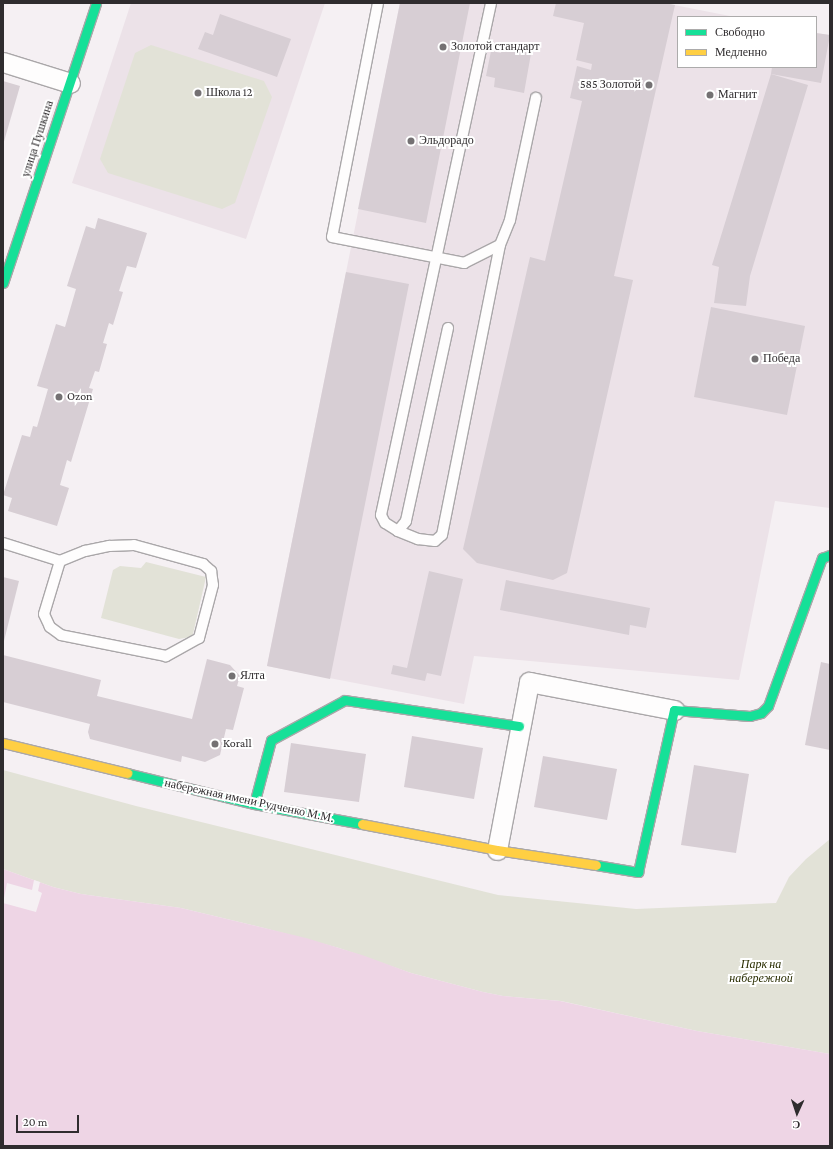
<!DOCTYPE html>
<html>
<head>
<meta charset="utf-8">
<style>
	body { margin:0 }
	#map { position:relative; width:833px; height:1149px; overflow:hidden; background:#f5f0f3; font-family:"Crimson Pro",serif }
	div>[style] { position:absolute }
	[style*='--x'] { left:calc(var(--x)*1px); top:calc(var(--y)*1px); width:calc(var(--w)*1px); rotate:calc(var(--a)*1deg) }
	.built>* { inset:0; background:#ece2e8 }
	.green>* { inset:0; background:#e2e2d7 }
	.water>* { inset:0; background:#eed5e5 }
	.pier>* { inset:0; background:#f5f0f3 }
	.building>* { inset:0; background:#d7ced4 }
	.roads { filter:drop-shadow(1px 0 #aaa7a9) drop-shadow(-1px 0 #aaa7a9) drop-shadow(0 1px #aaa7a9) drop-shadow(0 -1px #aaa7a9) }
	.lane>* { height:10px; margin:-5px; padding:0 5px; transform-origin:5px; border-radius:5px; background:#fefdfd }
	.street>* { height:19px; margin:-9.5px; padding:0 9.5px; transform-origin:9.5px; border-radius:9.5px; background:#fefdfd }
	.fast>* { height:9px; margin:-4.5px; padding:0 4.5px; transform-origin:4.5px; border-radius:4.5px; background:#16e098 }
	.slow>* { height:9px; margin:-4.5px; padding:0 4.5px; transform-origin:4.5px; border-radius:4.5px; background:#ffcf43 }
	.dots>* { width:11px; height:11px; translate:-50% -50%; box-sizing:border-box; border:2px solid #fff; border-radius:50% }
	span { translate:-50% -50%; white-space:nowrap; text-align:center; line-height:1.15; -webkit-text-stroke:4px #fff; paint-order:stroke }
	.poi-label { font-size:12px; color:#2f2c2e }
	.left { translate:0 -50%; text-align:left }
	.right { translate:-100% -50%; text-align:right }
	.street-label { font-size:12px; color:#2f2c2e }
	.park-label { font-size:12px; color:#292d01; font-style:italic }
	.frame { position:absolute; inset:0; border:4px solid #2f2c2e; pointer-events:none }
	.legend { position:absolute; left:677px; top:16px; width:140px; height:52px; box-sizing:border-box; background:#fff; border:1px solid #acabab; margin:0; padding:5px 7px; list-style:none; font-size:12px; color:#2f2c2e }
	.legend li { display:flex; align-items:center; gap:8px; height:20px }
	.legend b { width:20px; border:1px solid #acabab }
	.north { position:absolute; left:777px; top:1093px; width:40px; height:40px; -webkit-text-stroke:3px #fff; paint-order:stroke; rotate:183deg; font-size:11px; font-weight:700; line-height:16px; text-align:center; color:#2f2c2e }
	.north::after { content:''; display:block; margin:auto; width:14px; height:18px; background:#2f2c2e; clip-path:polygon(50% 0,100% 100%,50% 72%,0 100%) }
	.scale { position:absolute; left:16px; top:1115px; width:63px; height:18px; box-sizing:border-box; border:2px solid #2f2c2e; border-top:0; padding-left:5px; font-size:12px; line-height:14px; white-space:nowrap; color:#2f2c2e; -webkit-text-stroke:3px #fff; paint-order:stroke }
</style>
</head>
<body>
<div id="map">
	<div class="built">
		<div style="clip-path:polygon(131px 3px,325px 3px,246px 239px,72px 183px)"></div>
		<div style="clip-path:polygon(400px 3px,664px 3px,735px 17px,678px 17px,678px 67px,816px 67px,816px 33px,830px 35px,830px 508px,775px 501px,739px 680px,474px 656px,464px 704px,267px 666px)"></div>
	</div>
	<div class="green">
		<div style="clip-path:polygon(151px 45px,264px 81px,272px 97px,235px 203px,222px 209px,108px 173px,100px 159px,135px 53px)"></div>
		<div style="clip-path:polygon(146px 562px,206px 577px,193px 634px,190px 637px,179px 639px,101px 618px,113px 570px,120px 566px,141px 568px)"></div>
		<div style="clip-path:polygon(3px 770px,136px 806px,498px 895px,636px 909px,776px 903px,789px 877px,806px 859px,830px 839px,830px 1054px,697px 1031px,561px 1001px,503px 996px,483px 992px,411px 973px,339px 948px,264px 928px,181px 908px,81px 894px,53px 887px,3px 869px)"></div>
	</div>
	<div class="water">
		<div style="clip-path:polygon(3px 869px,53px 887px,81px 894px,181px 908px,306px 938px,362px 955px,411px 973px,483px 992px,503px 996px,560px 1001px,697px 1031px,830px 1054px,830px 1146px,3px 1146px)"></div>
	</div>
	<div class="pier">
		<div style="clip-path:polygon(34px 880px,40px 882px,38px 891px,42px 893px,36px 912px,3px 903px,7px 883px,32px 890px)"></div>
	</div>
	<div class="building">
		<div style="clip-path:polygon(400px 3px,470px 3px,426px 223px,358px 209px)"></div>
		<div style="clip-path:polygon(556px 3px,664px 3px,675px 5px,614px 276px,633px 280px,567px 573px,553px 580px,477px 563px,463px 549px,530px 257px,545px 261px,582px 101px,570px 98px,577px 66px,591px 70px,592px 64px,576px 60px,584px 23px,553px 16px)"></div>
		<div style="clip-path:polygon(220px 14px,291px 39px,277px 77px,198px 49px,205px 32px,213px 35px)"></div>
		<div style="clip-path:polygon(816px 33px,830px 35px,821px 83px,771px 74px,772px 67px,816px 67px)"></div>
		<div style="clip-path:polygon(503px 42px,532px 48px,524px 93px,494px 87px,495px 78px,486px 76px,491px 51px,501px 53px)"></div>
		<div style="clip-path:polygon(771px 74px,808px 85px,750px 276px,746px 306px,714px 303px,719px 267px,712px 265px)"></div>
		<div style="clip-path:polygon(3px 81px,20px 86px,3px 145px)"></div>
		<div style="clip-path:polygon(98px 218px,147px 233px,136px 268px,127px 266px,119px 291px,123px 292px,113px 325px,109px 323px,103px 343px,107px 344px,99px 372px,95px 371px,89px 388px,93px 389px,71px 462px,67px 460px,60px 485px,69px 488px,57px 526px,8px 511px,12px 498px,3px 495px,22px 435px,30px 437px,33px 426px,37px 427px,48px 389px,37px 386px,56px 324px,65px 327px,76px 289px,67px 286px,86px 226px,95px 229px)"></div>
		<div style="clip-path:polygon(346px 272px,409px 284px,330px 679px,267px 666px)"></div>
		<div style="clip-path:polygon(711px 307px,805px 326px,787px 415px,694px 397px)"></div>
		<div style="clip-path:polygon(429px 571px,463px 579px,441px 676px,427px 673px,425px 681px,391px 674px,393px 665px,407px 668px)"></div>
		<div style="clip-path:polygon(3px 577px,19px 581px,4px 641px,3px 641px)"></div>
		<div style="clip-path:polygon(506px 580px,650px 608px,646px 628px,630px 625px,629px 635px,500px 610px)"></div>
		<div style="clip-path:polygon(3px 655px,101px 680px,97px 696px,192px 719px,207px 659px,230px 665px,240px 676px,237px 686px,244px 688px,233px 730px,226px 729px,220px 755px,205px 762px,182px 756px,181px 762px,90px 739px,88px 732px,90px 724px,3px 702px)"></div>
		<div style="clip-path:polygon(821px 662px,830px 664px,830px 750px,805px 745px)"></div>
		<div style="clip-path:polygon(412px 736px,483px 748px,474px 799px,404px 787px)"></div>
		<div style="clip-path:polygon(291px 743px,366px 754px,359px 802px,284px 792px)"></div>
		<div style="clip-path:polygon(543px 756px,617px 769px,607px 820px,534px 807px)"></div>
		<div style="clip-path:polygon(694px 765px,749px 774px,736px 853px,681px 845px)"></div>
	</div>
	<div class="roads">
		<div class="lane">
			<div style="--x:378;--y:3;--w:238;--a:101.1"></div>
			<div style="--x:332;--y:237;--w:135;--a:11.1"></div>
			<div style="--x:464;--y:263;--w:40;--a:-26.6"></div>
			<div style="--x:500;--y:245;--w:27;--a:-68"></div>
			<div style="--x:510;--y:220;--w:125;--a:-78"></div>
			<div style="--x:448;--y:328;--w:198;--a:102.3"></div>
			<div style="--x:406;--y:521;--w:13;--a:129"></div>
			<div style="--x:398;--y:531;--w:15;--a:-148"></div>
			<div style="--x:385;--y:523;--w:9;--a:-117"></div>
			<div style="--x:381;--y:515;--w:524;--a:-77.87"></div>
			<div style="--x:398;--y:531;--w:22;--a:22"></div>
			<div style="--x:418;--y:539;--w:17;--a:7"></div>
			<div style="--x:435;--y:541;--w:9;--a:-41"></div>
			<div style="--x:442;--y:535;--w:296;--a:-78.7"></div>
			<div style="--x:3;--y:543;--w:60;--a:17.5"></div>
			<div style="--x:60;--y:561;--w:27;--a:-22"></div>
			<div style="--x:85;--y:551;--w:25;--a:-12"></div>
			<div style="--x:109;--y:546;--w:25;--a:-2"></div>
			<div style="--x:134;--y:545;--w:72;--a:15.4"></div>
			<div style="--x:203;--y:564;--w:11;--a:41"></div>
			<div style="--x:211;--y:571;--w:14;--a:82"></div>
			<div style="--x:213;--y:585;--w:55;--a:104.8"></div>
			<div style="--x:199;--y:638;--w:38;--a:151"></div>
			<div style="--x:166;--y:656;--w:107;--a:-168.7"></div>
			<div style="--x:61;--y:635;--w:14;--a:-144"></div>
			<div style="--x:50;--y:627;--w:14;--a:-115"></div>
			<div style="--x:44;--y:614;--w:55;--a:-73.2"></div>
		</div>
		<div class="street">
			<div style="--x:3;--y:62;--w:70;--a:17.4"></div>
			<div style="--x:497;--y:850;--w:171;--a:-79.2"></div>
			<div style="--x:529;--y:682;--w:148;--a:10.9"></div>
		</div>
		<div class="fast">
			<div style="--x:3;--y:283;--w:295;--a:-71.6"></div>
			<div style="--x:127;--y:773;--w:131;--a:13.7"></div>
			<div style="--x:254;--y:804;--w:110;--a:10.5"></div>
			<div style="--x:254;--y:804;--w:66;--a:-75.1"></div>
			<div style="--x:271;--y:740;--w:84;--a:-28.4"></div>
			<div style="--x:345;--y:700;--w:176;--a:8.5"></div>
			<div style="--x:596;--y:865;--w:43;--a:9.5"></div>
			<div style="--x:638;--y:872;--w:166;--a:-77.5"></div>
			<div style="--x:674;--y:710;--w:76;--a:4.5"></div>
			<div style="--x:750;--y:716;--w:11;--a:-15"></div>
			<div style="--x:761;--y:713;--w:10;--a:-45"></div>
			<div style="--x:768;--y:706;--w:158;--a:-70"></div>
			<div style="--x:822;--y:558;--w:9;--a:-21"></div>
		</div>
		<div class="slow">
			<div style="--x:3;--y:743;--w:128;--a:13.6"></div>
			<div style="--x:362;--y:824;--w:137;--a:10.9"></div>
			<div style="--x:497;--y:850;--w:100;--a:8.6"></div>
		</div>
	</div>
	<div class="dots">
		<div style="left:443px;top:47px;background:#747173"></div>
		<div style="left:649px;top:85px;background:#747173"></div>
		<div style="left:198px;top:93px;background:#747173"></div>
		<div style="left:710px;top:95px;background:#747173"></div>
		<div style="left:411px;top:141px;background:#747173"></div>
		<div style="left:755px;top:359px;background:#747173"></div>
		<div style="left:59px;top:397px;background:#747173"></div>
		<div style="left:232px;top:676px;background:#747173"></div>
		<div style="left:215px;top:744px;background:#747173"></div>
	</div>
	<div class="poi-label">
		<span class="left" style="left:451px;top:47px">Золотой стандарт</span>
		<span class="right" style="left:641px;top:85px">585 Золотой</span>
		<span class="left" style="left:206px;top:93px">Школа 12</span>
		<span class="left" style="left:718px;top:95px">Магнит</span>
		<span class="left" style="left:419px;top:141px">Эльдорадо</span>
		<span class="left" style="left:763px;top:359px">Победа</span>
		<span class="left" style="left:67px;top:397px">Ozon</span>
		<span class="left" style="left:240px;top:676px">Ялта</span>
		<span class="left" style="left:223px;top:744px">Korall</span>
	</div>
	<div class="street-label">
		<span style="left:38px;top:139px;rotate:-72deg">улица Пушкина</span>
		<span style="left:249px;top:801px;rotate:12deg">набережная имени Рудченко М.М.</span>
	</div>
	<div class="park-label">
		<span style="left:761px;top:972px">Парк на<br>набережной</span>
	</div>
	<div class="frame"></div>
	<ul class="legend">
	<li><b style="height:5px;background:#16e098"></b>Свободно</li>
	<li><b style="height:5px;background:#ffcf43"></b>Медленно</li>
	</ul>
	<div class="north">С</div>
	<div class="scale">20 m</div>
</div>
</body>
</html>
